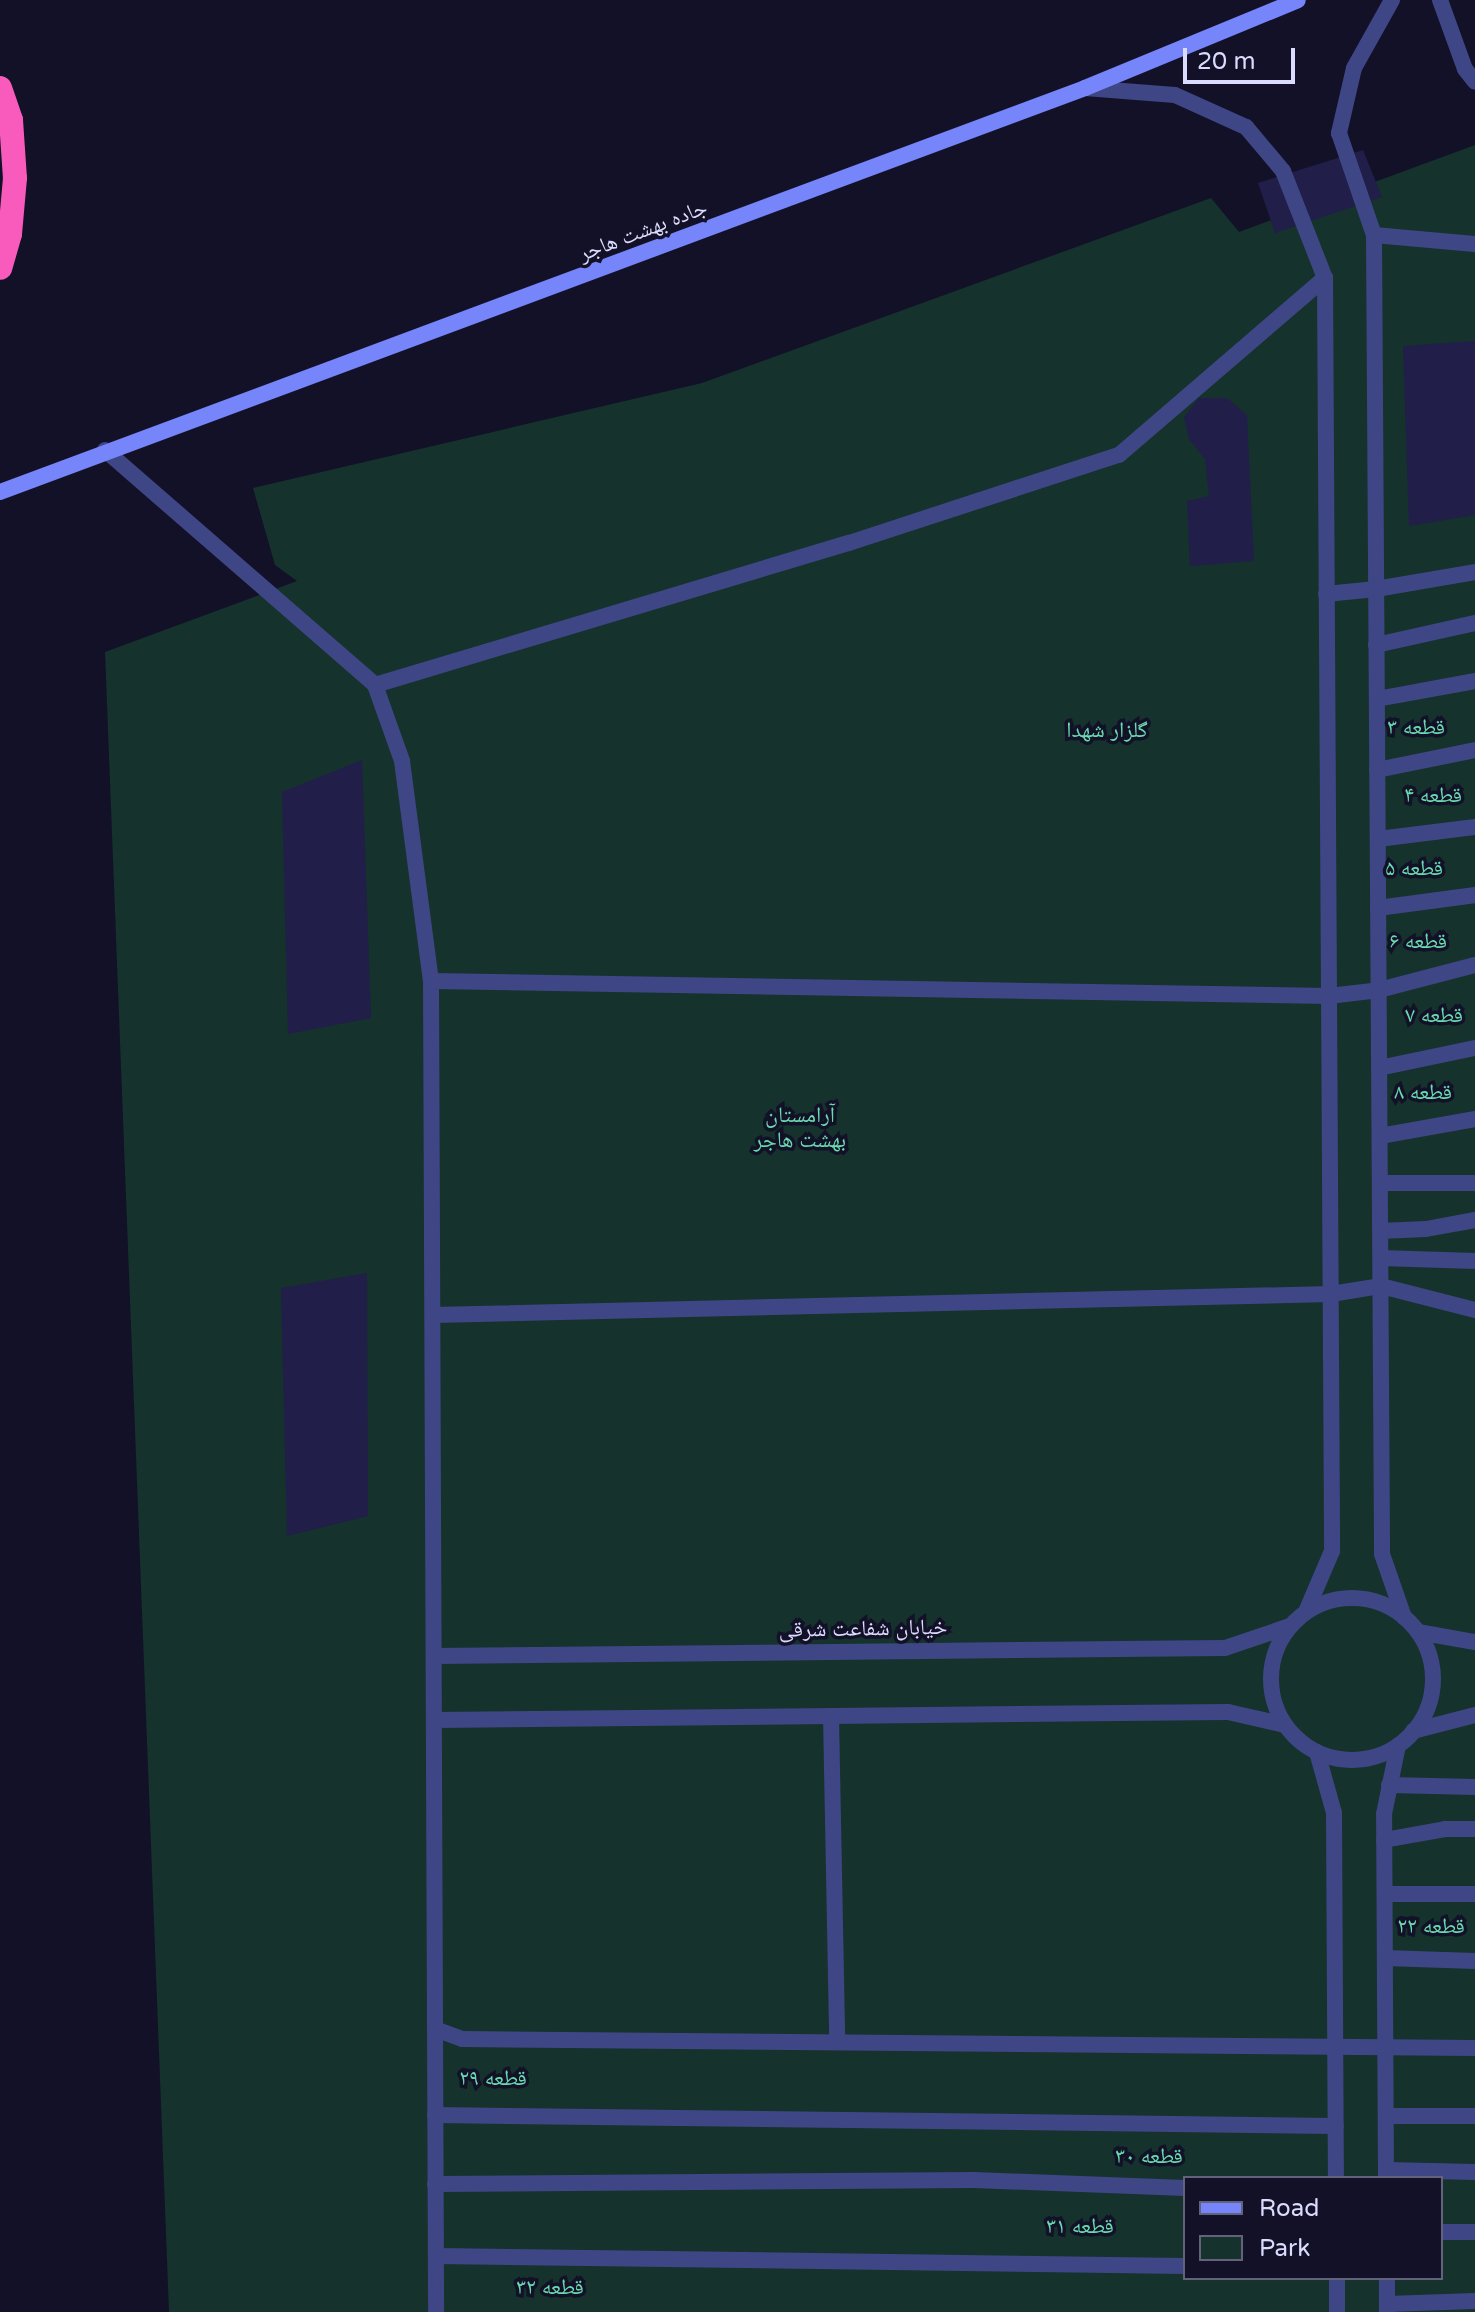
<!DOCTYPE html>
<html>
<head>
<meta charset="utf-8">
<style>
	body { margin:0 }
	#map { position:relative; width:1475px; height:2312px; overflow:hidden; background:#121128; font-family:"Varela Round","Noto Naskh Arabic",sans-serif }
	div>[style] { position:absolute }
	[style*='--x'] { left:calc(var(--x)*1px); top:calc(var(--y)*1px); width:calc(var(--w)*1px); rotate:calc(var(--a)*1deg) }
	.green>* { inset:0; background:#15322d }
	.building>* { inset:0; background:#211e49 }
	.lane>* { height:16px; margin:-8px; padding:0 8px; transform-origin:8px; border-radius:8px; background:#3f4685 }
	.street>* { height:16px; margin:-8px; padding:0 8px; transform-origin:8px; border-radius:8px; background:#3f4685 }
	.street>.ring { margin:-8px; padding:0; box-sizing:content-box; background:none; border:16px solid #3f4685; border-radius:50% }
	.secondary>* { height:16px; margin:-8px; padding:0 8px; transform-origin:8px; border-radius:8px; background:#7685f9 }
	.highway>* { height:24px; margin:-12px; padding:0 12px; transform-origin:12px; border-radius:12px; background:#f85bbb }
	span { translate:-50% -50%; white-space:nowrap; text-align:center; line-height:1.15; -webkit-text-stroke:7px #121128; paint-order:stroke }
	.street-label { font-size:22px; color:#dbdbfd }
	.park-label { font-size:22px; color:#69dbaf }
	.legend { position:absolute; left:1183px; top:2176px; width:260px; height:104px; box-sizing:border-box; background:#121128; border:2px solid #62627d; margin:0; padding:10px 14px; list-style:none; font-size:24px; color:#dbdbfd }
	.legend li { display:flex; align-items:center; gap:16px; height:40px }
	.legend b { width:40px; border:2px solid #62627d }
	.scale { position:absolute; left:1183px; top:48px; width:112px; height:36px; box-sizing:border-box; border:4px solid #dbdbfd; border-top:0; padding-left:10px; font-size:24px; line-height:28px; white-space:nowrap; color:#dbdbfd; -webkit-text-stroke:6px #121128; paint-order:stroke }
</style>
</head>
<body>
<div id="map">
	<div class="green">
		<div style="clip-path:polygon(evenodd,1475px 145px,1475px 2312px,169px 2312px,105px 652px,297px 581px,275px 565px,253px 488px,702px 383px,1211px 198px,1239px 232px,1475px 145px,1185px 2178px,1441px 2178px,1441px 2278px,1185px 2278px,1185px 2178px)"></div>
	</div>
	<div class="building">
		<div style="clip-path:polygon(1363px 150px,1382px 197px,1275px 233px,1258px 183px)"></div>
		<div style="clip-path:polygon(1475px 341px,1475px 515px,1409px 526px,1403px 346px)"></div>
		<div style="clip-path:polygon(1199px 398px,1227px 398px,1247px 415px,1254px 561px,1190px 566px,1187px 501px,1209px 496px,1205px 459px,1189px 439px,1184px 417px)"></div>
		<div style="clip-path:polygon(362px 760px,371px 1018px,288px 1034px,282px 792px)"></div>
		<div style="clip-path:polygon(367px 1273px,368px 1516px,287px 1536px,281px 1288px)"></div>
	</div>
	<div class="lane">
		<div style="--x:1326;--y:594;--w:50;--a:-5.7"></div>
		<div style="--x:1376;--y:645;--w:101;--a:-12.5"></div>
		<div style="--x:1377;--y:699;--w:100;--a:-10.4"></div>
		<div style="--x:1377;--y:770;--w:100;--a:-11.5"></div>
		<div style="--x:1378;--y:839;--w:98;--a:-7.1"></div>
		<div style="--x:1378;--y:908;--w:98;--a:-7.6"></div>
		<div style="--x:1379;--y:1068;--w:98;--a:-11.8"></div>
		<div style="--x:1380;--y:1136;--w:97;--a:-10.1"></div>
		<div style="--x:1380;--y:1183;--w:95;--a:0"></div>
		<div style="--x:1380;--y:1231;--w:46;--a:-2.5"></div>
		<div style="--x:1426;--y:1229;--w:50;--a:-10.4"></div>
		<div style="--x:1381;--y:1258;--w:94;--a:1.8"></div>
		<div style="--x:1331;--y:1294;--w:51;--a:-9.1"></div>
		<div style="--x:1389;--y:1785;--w:86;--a:1.3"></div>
		<div style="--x:1384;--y:1840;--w:62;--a:-10.2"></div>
		<div style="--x:1445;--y:1829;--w:30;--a:0"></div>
		<div style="--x:1385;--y:1894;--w:90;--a:0"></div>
		<div style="--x:1385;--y:1958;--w:90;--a:1.9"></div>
		<div style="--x:435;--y:2115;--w:901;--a:0.7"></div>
		<div style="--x:1386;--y:2116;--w:89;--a:0"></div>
		<div style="--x:1386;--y:2170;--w:89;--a:1.3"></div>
		<div style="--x:435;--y:2184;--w:539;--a:-0.43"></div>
		<div style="--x:974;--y:2180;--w:211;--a:2.2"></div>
		<div style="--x:1441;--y:2232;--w:34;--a:0"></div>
		<div style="--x:436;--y:2256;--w:749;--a:0.76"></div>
		<div style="--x:1387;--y:2304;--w:88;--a:-2"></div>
	</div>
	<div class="street">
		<div style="--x:1392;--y:0;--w:78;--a:119.2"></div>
		<div style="--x:1354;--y:68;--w:67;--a:103"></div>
		<div style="--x:1339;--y:133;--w:108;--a:71.1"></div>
		<div style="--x:1374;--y:235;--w:1319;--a:89.65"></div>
		<div style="--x:1382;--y:1554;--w:67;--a:70.8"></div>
		<div style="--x:1440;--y:0;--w:73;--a:70.1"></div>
		<div style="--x:1465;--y:69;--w:16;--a:52"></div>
		<div style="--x:1085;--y:88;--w:90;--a:4.4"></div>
		<div style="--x:1175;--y:95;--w:78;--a:24.3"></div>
		<div style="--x:1246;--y:127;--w:57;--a:49.9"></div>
		<div style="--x:1283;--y:171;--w:115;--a:68.6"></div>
		<div style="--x:1325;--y:278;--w:1273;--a:89.68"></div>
		<div style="--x:1332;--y:1551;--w:66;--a:113.1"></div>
		<div style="--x:1374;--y:235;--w:101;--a:5.1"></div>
		<div style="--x:105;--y:450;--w:358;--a:41"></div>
		<div style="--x:375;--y:685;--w:81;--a:70.4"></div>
		<div style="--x:402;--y:761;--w:222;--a:82.5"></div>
		<div style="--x:431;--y:981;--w:1331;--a:89.78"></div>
		<div style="--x:1376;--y:589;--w:100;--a:-9.7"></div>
		<div style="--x:375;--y:685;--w:495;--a:-16.7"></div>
		<div style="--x:849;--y:543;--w:284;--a:-18.1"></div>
		<div style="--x:1119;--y:455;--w:272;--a:-40.7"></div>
		<div style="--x:431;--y:981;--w:898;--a:0.96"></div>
		<div style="--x:1329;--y:996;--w:50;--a:-6.8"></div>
		<div style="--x:1379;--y:990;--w:99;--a:-14.6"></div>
		<div style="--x:1381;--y:1286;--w:97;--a:14.3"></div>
		<div style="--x:433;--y:1315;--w:898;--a:-1.34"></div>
		<div class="ring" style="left:1271px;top:1598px;width:146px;height:146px"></div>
		<div style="--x:1418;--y:1632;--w:58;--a:10"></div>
		<div style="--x:434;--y:1656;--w:791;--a:-0.58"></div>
		<div style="--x:1225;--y:1648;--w:69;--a:-18.7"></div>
		<div style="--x:831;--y:1716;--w:326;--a:88.9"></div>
		<div style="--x:434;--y:1720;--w:794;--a:-0.58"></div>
		<div style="--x:1228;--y:1712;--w:58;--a:12.8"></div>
		<div style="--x:1413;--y:1731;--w:64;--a:-14.5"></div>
		<div style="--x:1317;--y:1752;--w:63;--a:74.4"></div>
		<div style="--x:1334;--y:1813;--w:365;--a:89.7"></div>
		<div style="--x:435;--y:2029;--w:29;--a:20"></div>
		<div style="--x:462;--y:2039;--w:1013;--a:0.51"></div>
		<div style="--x:1386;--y:2178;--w:364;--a:-90.3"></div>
		<div style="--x:1384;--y:1814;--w:70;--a:-78.5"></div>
		<div style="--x:1337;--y:2278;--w:34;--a:90"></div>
		<div style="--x:1387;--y:2278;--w:34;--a:90"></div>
	</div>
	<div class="secondary">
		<div style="--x:0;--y:492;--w:1158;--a:-20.42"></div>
		<div style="--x:1085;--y:88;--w:230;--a:-22.4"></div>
	</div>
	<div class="highway">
		<div style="--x:0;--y:88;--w:34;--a:71"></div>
		<div style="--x:11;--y:120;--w:58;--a:86.1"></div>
		<div style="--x:15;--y:178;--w:56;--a:95.1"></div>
		<div style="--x:10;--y:234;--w:35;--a:106"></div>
	</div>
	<div class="street-label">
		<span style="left:643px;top:231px;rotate:-21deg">جاده بهشت هاجر</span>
		<span style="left:863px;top:1629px;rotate:-1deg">خیابان شفاعت شرقی</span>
	</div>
	<div class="park-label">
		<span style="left:1416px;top:728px">قطعه ۳</span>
		<span style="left:1107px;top:731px">گلزار شهدا</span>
		<span style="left:1433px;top:796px">قطعه ۴</span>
		<span style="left:1414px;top:869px">قطعه ۵</span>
		<span style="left:1418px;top:942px">قطعه ۶</span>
		<span style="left:1434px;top:1016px">قطعه ۷</span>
		<span style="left:1423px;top:1093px">قطعه ۸</span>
		<span style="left:800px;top:1128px">آرامستان<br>بهشت هاجر</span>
		<span style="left:1431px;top:1927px">قطعه ۲۲</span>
		<span style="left:493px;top:2079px">قطعه ۲۹</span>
		<span style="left:1149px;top:2157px">قطعه ۳۰</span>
		<span style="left:1080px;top:2227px">قطعه ۳۱</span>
		<span style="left:550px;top:2288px">قطعه ۳۲</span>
	</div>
	<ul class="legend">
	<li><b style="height:10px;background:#7685f9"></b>Road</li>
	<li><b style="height:22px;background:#15322d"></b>Park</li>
	</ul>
	<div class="scale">20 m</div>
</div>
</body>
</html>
